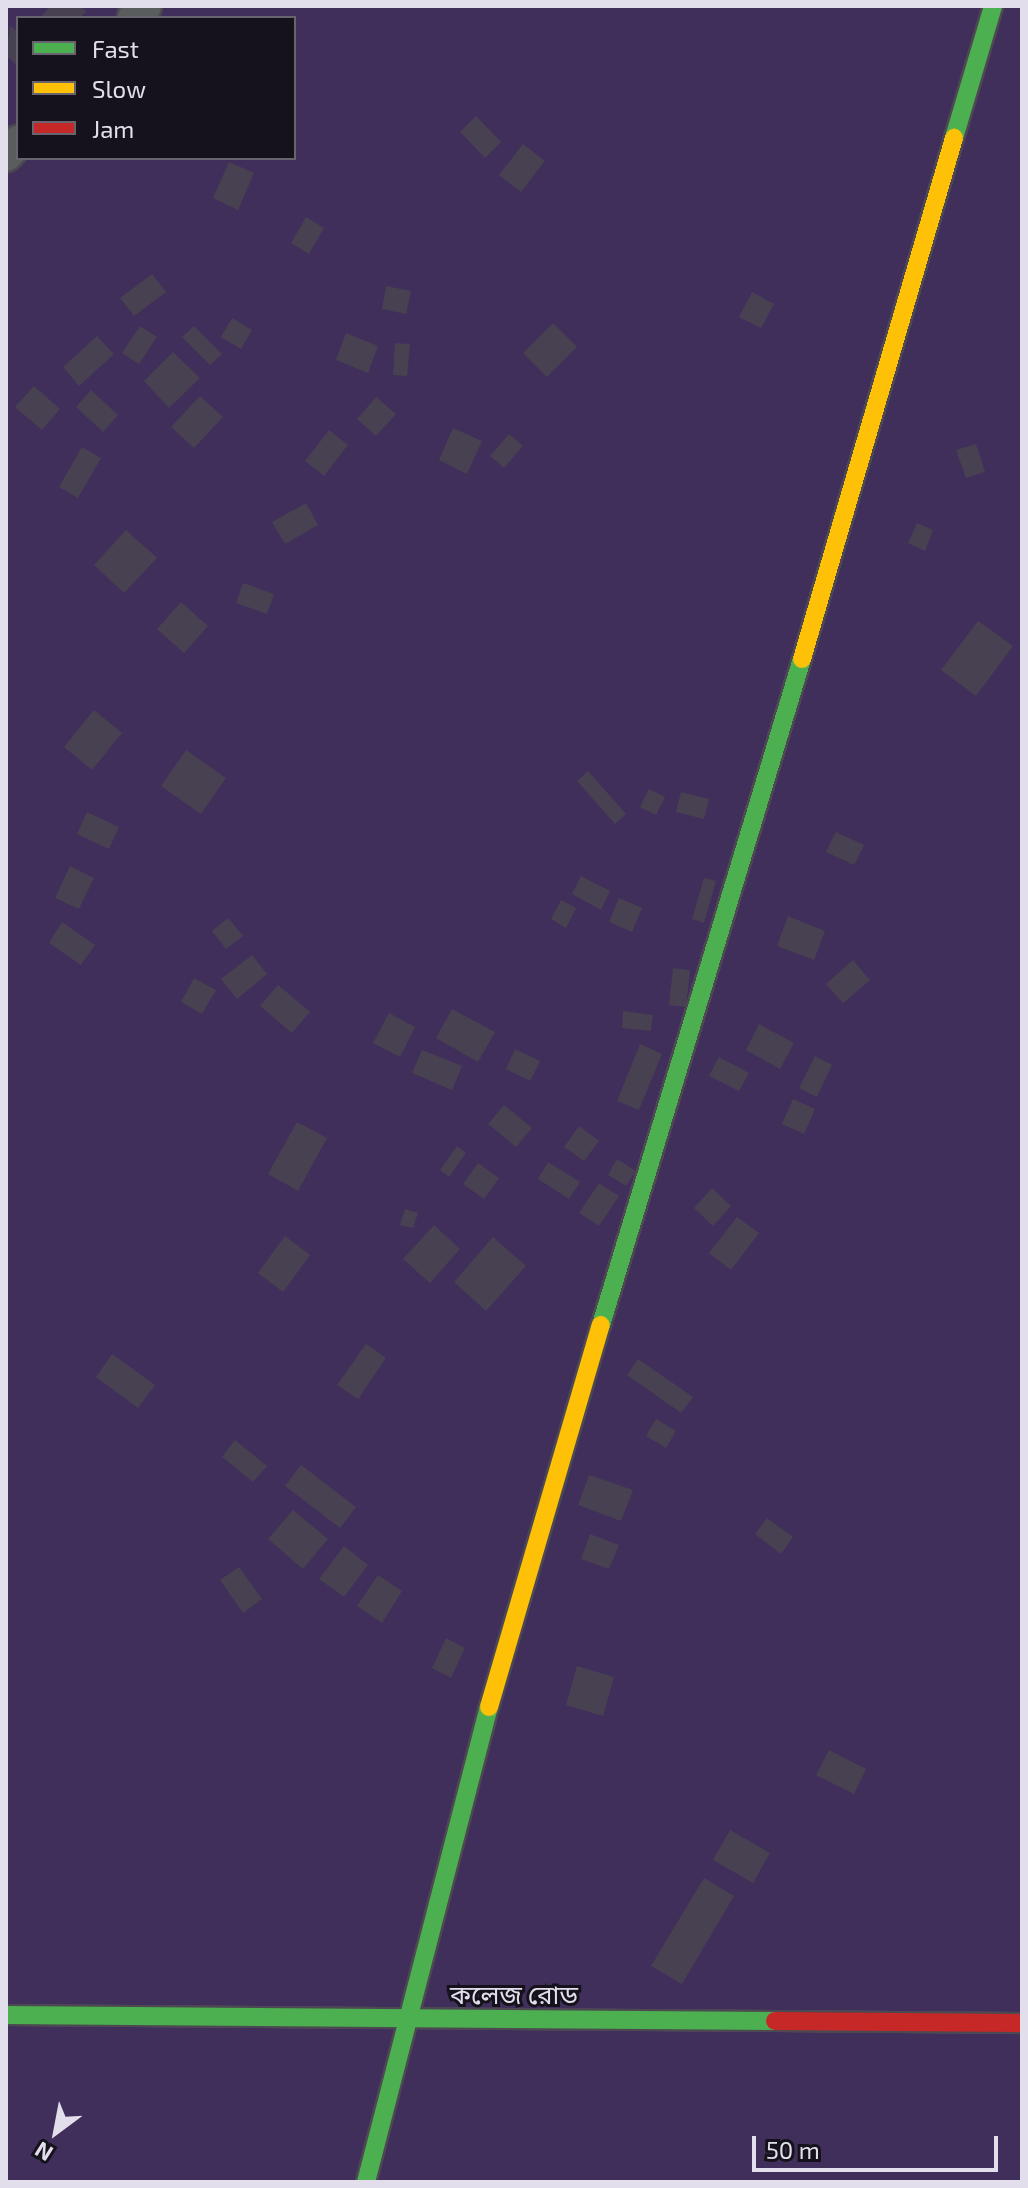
<!DOCTYPE html>
<html>
<head>
<meta charset="utf-8">
<style>
	body { margin:0 }
	#map { position:relative; width:1028px; height:2188px; overflow:hidden; background:#2f2c37; font-family:"Exo 2","Noto Sans Bengali",sans-serif }
	div>[style] { position:absolute }
	[style*='--x'] { left:calc(var(--x)*1px); top:calc(var(--y)*1px); width:calc(var(--w)*1px); rotate:calc(var(--a)*1deg) }
	.green>* { inset:0; background:#402f5a }
	.building>* { inset:0; background:#484152 }
	.roads { filter:drop-shadow(2px 0 #4d4953) drop-shadow(-2px 0 #4d4953) drop-shadow(0 2px #4d4953) drop-shadow(0 -2px #4d4953) }
	.street>* { height:32px; margin:-16px; padding:0 16px; transform-origin:16px; border-radius:16px; background:#5a5d5e }
	.fast>* { height:18px; margin:-9px; padding:0 9px; transform-origin:9px; border-radius:9px; background:#4caf50 }
	.slow>* { height:18px; margin:-9px; padding:0 9px; transform-origin:9px; border-radius:9px; background:#ffc107 }
	.jam>* { height:18px; margin:-9px; padding:0 9px; transform-origin:9px; border-radius:9px; background:#c62828 }
	span { translate:-50% -50%; white-space:nowrap; text-align:center; line-height:1.15; -webkit-text-stroke:6px #15121b; paint-order:stroke }
	.street-label { font-size:26px; color:#e3deec }
	.frame { position:absolute; inset:0; border:8px solid #e3deec; pointer-events:none }
	.legend { position:absolute; left:16px; top:16px; width:280px; height:144px; box-sizing:border-box; background:#15121b; border:2px solid #67646f; margin:0; padding:10px 14px; list-style:none; font-size:24px; color:#e3deec }
	.legend li { display:flex; align-items:center; gap:16px; height:40px }
	.legend b { width:40px; border:2px solid #67646f }
	.north { position:absolute; left:16px; top:2092px; width:80px; height:80px; -webkit-text-stroke:6px #15121b; paint-order:stroke; rotate:212deg; font-size:22px; font-weight:700; line-height:32px; text-align:center; color:#e3deec }
	.north::after { content:''; display:block; margin:auto; width:28px; height:36px; background:#e3deec; clip-path:polygon(50% 0,100% 100%,50% 72%,0 100%) }
	.scale { position:absolute; left:752px; top:2136px; width:246px; height:36px; box-sizing:border-box; border:4px solid #e3deec; border-top:0; padding-left:10px; font-size:24px; line-height:28px; white-space:nowrap; color:#e3deec; -webkit-text-stroke:6px #15121b; paint-order:stroke }
</style>
</head>
<body>
<div id="map">
	<div class="green">
		<div style="clip-path:polygon(evenodd,6px 6px,1022px 6px,1022px 2182px,6px 2182px,6px 6px,18px 18px,294px 18px,294px 158px,18px 158px,18px 18px)"></div>
	</div>
	<div class="building">
		<div style="clip-path:polygon(50px 6px,80px 6px,86px 11px,80px 18px,40px 18px)"></div>
		<div style="clip-path:polygon(10px 26px,18px 32px,18px 66px,6px 56px)"></div>
		<div style="clip-path:polygon(476px 116px,501px 142px,485px 158px,460px 132px)"></div>
		<div style="clip-path:polygon(523px 144px,545px 161px,521px 192px,499px 175px)"></div>
		<div style="clip-path:polygon(229px 162px,254px 173px,238px 210px,213px 198px)"></div>
		<div style="clip-path:polygon(306px 217px,324px 228px,309px 254px,291px 243px)"></div>
		<div style="clip-path:polygon(152px 274px,166px 292px,134px 316px,120px 298px)"></div>
		<div style="clip-path:polygon(386px 286px,411px 291px,406px 314px,382px 309px)"></div>
		<div style="clip-path:polygon(752px 292px,774px 304px,761px 328px,739px 317px)"></div>
		<div style="clip-path:polygon(232px 318px,252px 330px,241px 349px,221px 337px)"></div>
		<div style="clip-path:polygon(553px 323px,577px 347px,547px 377px,523px 353px)"></div>
		<div style="clip-path:polygon(140px 326px,157px 337px,139px 364px,122px 353px)"></div>
		<div style="clip-path:polygon(194px 326px,222px 354px,210px 365px,182px 337px)"></div>
		<div style="clip-path:polygon(346px 333px,378px 346px,368px 373px,336px 360px)"></div>
		<div style="clip-path:polygon(97px 336px,114px 354px,79px 386px,63px 367px)"></div>
		<div style="clip-path:polygon(395px 343px,410px 344px,407px 376px,393px 375px)"></div>
		<div style="clip-path:polygon(173px 352px,200px 378px,169px 408px,144px 381px)"></div>
		<div style="clip-path:polygon(34px 386px,60px 409px,42px 430px,15px 407px)"></div>
		<div style="clip-path:polygon(91px 390px,118px 415px,103px 432px,76px 407px)"></div>
		<div style="clip-path:polygon(200px 396px,223px 417px,194px 448px,171px 427px)"></div>
		<div style="clip-path:polygon(376px 397px,396px 414px,376px 436px,357px 419px)"></div>
		<div style="clip-path:polygon(453px 428px,482px 441px,467px 474px,439px 460px)"></div>
		<div style="clip-path:polygon(329px 430px,348px 445px,324px 476px,305px 461px)"></div>
		<div style="clip-path:polygon(509px 434px,523px 446px,504px 468px,490px 456px)"></div>
		<div style="clip-path:polygon(976px 444px,985px 472px,966px 478px,956px 450px)"></div>
		<div style="clip-path:polygon(82px 447px,101px 458px,78px 498px,59px 487px)"></div>
		<div style="clip-path:polygon(306px 503px,318px 525px,285px 544px,272px 522px)"></div>
		<div style="clip-path:polygon(917px 523px,933px 530px,925px 551px,908px 543px)"></div>
		<div style="clip-path:polygon(126px 530px,157px 558px,124px 593px,94px 565px)"></div>
		<div style="clip-path:polygon(243px 583px,274px 594px,267px 614px,236px 603px)"></div>
		<div style="clip-path:polygon(181px 602px,208px 626px,184px 653px,157px 629px)"></div>
		<div style="clip-path:polygon(978px 621px,1013px 646px,976px 696px,941px 670px)"></div>
		<div style="clip-path:polygon(94px 710px,122px 733px,92px 770px,64px 747px)"></div>
		<div style="clip-path:polygon(186px 750px,226px 778px,201px 814px,161px 786px)"></div>
		<div style="clip-path:polygon(588px 771px,626px 814px,615px 824px,577px 781px)"></div>
		<div style="clip-path:polygon(649px 789px,665px 797px,656px 815px,640px 807px)"></div>
		<div style="clip-path:polygon(681px 792px,709px 799px,704px 819px,676px 812px)"></div>
		<div style="clip-path:polygon(87px 812px,119px 827px,109px 849px,77px 834px)"></div>
		<div style="clip-path:polygon(836px 832px,864px 845px,854px 865px,826px 852px)"></div>
		<div style="clip-path:polygon(70px 866px,94px 878px,79px 909px,55px 898px)"></div>
		<div style="clip-path:polygon(581px 876px,610px 891px,601px 910px,572px 894px)"></div>
		<div style="clip-path:polygon(704px 878px,716px 881px,704px 923px,692px 919px)"></div>
		<div style="clip-path:polygon(619px 898px,642px 908px,632px 932px,609px 922px)"></div>
		<div style="clip-path:polygon(561px 900px,576px 908px,566px 928px,551px 919px)"></div>
		<div style="clip-path:polygon(788px 916px,825px 931px,814px 960px,777px 946px)"></div>
		<div style="clip-path:polygon(228px 918px,243px 936px,226px 949px,212px 931px)"></div>
		<div style="clip-path:polygon(62px 922px,95px 945px,81px 965px,49px 943px)"></div>
		<div style="clip-path:polygon(252px 955px,267px 974px,237px 999px,221px 979px)"></div>
		<div style="clip-path:polygon(853px 960px,870px 980px,843px 1003px,826px 984px)"></div>
		<div style="clip-path:polygon(673px 968px,690px 970px,686px 1007px,669px 1005px)"></div>
		<div style="clip-path:polygon(194px 978px,216px 990px,202px 1014px,181px 1002px)"></div>
		<div style="clip-path:polygon(278px 985px,310px 1012px,292px 1033px,260px 1006px)"></div>
		<div style="clip-path:polygon(452px 1009px,495px 1032px,478px 1062px,436px 1038px)"></div>
		<div style="clip-path:polygon(623px 1011px,653px 1015px,651px 1031px,622px 1028px)"></div>
		<div style="clip-path:polygon(389px 1013px,415px 1027px,400px 1057px,373px 1043px)"></div>
		<div style="clip-path:polygon(759px 1024px,794px 1043px,780px 1069px,746px 1050px)"></div>
		<div style="clip-path:polygon(640px 1044px,662px 1054px,639px 1110px,617px 1101px)"></div>
		<div style="clip-path:polygon(515px 1049px,540px 1061px,530px 1081px,506px 1069px)"></div>
		<div style="clip-path:polygon(422px 1050px,462px 1066px,452px 1090px,412px 1073px)"></div>
		<div style="clip-path:polygon(815px 1056px,832px 1065px,817px 1097px,799px 1088px)"></div>
		<div style="clip-path:polygon(719px 1057px,749px 1073px,739px 1091px,709px 1076px)"></div>
		<div style="clip-path:polygon(793px 1099px,815px 1109px,804px 1134px,782px 1124px)"></div>
		<div style="clip-path:polygon(504px 1105px,532px 1128px,516px 1147px,488px 1124px)"></div>
		<div style="clip-path:polygon(297px 1122px,327px 1138px,298px 1191px,268px 1174px)"></div>
		<div style="clip-path:polygon(579px 1126px,599px 1141px,584px 1161px,564px 1147px)"></div>
		<div style="clip-path:polygon(457px 1146px,466px 1153px,449px 1177px,440px 1170px)"></div>
		<div style="clip-path:polygon(617px 1159px,636px 1171px,626px 1186px,608px 1175px)"></div>
		<div style="clip-path:polygon(548px 1162px,580px 1182px,569px 1199px,538px 1179px)"></div>
		<div style="clip-path:polygon(478px 1163px,499px 1178px,484px 1199px,463px 1184px)"></div>
		<div style="clip-path:polygon(599px 1183px,619px 1196px,599px 1226px,579px 1213px)"></div>
		<div style="clip-path:polygon(712px 1188px,731px 1206px,713px 1226px,694px 1208px)"></div>
		<div style="clip-path:polygon(405px 1209px,418px 1213px,413px 1228px,400px 1225px)"></div>
		<div style="clip-path:polygon(737px 1217px,759px 1233px,731px 1270px,709px 1253px)"></div>
		<div style="clip-path:polygon(434px 1225px,460px 1249px,430px 1283px,403px 1259px)"></div>
		<div style="clip-path:polygon(285px 1236px,310px 1255px,283px 1292px,258px 1273px)"></div>
		<div style="clip-path:polygon(493px 1237px,526px 1266px,486px 1311px,454px 1282px)"></div>
		<div style="clip-path:polygon(366px 1344px,386px 1358px,358px 1399px,337px 1385px)"></div>
		<div style="clip-path:polygon(112px 1354px,155px 1385px,138px 1408px,96px 1377px)"></div>
		<div style="clip-path:polygon(638px 1359px,693px 1397px,681px 1413px,627px 1375px)"></div>
		<div style="clip-path:polygon(656px 1419px,676px 1431px,666px 1448px,646px 1436px)"></div>
		<div style="clip-path:polygon(235px 1440px,267px 1466px,253px 1482px,222px 1457px)"></div>
		<div style="clip-path:polygon(301px 1465px,356px 1507px,340px 1528px,285px 1486px)"></div>
		<div style="clip-path:polygon(589px 1475px,633px 1490px,621px 1521px,578px 1505px)"></div>
		<div style="clip-path:polygon(293px 1510px,328px 1539px,303px 1569px,268px 1539px)"></div>
		<div style="clip-path:polygon(767px 1518px,793px 1537px,781px 1554px,755px 1534px)"></div>
		<div style="clip-path:polygon(590px 1534px,619px 1545px,609px 1569px,581px 1559px)"></div>
		<div style="clip-path:polygon(344px 1546px,368px 1565px,344px 1597px,319px 1579px)"></div>
		<div style="clip-path:polygon(239px 1567px,262px 1599px,243px 1613px,220px 1580px)"></div>
		<div style="clip-path:polygon(378px 1575px,402px 1591px,382px 1623px,357px 1606px)"></div>
		<div style="clip-path:polygon(446px 1638px,465px 1648px,451px 1678px,432px 1668px)"></div>
		<div style="clip-path:polygon(577px 1666px,614px 1677px,603px 1716px,566px 1705px)"></div>
		<div style="clip-path:polygon(829px 1750px,866px 1769px,854px 1794px,816px 1775px)"></div>
		<div style="clip-path:polygon(730px 1830px,770px 1853px,753px 1883px,713px 1860px)"></div>
		<div style="clip-path:polygon(704px 1878px,734px 1896px,682px 1984px,651px 1966px)"></div>
	</div>
	<div class="roads">
		<div class="street">
			<div style="--x:134;--y:18;--w:16;--a:-47"></div>
			<div style="--x:6;--y:155;--w:18;--a:-47"></div>
		</div>
		<div class="fast">
			<div style="--x:954;--y:138;--w:138;--a:-73.5"></div>
			<div style="--x:601;--y:1325;--w:696;--a:-73.21"></div>
			<div style="--x:6;--y:2015;--w:769;--a:0.45"></div>
			<div style="--x:366;--y:2182;--w:491;--a:-75.5"></div>
		</div>
		<div class="slow">
			<div style="--x:802;--y:659;--w:543;--a:-73.74"></div>
			<div style="--x:489;--y:1707;--w:398;--a:-73.7"></div>
		</div>
		<div class="jam">
			<div style="--x:775;--y:2021;--w:247;--a:0.5"></div>
		</div>
	</div>
	<div class="street-label">
		<span style="left:514px;top:1994px">কলেজ রোড</span>
	</div>
	<div class="frame"></div>
	<ul class="legend">
	<li><b style="height:10px;background:#4caf50"></b>Fast</li>
	<li><b style="height:10px;background:#ffc107"></b>Slow</li>
	<li><b style="height:10px;background:#c62828"></b>Jam</li>
	</ul>
	<div class="north">N</div>
	<div class="scale">50 m</div>
</div>
</body>
</html>
